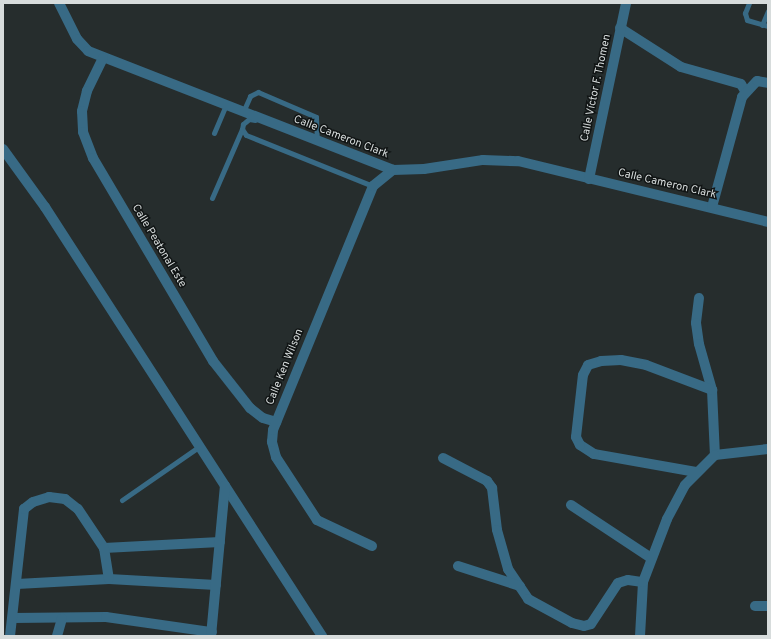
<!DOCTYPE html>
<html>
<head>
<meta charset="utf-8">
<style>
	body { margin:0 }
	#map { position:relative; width:771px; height:639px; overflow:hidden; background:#262d2d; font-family:Overpass,sans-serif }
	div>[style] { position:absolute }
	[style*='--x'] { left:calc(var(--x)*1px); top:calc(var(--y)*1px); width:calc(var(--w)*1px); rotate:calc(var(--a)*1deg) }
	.lane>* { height:5px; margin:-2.5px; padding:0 2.5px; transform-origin:2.5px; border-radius:2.5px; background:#386a85 }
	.street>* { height:10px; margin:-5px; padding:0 5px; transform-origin:5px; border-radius:5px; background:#386a85 }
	span { translate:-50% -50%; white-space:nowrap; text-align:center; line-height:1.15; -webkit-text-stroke:3px #111515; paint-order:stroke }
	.street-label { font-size:11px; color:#d7dcdc }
	.frame { position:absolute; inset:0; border:4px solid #d7dcdc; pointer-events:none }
</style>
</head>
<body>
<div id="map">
	<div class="lane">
		<div style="--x:749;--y:3;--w:11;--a:112"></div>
		<div style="--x:745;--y:13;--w:7;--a:74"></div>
		<div style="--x:747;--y:20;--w:22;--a:16"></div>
		<div style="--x:762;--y:25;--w:15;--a:-67"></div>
		<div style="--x:243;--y:112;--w:17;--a:-66"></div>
		<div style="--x:250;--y:96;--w:9;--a:-27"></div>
		<div style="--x:258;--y:92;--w:63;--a:23.3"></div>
		<div style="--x:316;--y:117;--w:23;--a:88"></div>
		<div style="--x:255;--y:120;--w:6;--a:-171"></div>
		<div style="--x:249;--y:119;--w:8;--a:140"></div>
		<div style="--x:243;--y:124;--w:5;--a:101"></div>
		<div style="--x:242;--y:129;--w:7;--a:56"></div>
		<div style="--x:246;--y:135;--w:137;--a:21.9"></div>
		<div style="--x:214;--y:133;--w:30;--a:-67"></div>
		<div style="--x:212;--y:198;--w:75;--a:-66.5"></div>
		<div style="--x:122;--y:500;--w:95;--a:-34.7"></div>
	</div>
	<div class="street">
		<div style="--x:59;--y:3;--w:40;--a:63.4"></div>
		<div style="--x:77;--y:39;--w:16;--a:47"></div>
		<div style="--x:88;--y:51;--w:327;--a:21.3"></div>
		<div style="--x:393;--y:170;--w:31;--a:-2"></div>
		<div style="--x:424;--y:169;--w:60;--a:-8.7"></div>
		<div style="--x:483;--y:160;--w:35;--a:2"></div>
		<div style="--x:518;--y:161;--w:257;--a:13.7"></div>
		<div style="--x:620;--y:28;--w:72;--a:32.6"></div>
		<div style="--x:681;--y:67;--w:62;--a:15.8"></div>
		<div style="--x:741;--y:84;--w:8;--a:60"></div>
		<div style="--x:103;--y:58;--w:37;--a:116"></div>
		<div style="--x:87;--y:91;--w:21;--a:104"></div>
		<div style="--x:82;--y:111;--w:21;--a:87"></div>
		<div style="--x:83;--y:132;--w:28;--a:69"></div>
		<div style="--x:93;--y:158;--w:236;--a:59.4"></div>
		<div style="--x:213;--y:361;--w:60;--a:51.8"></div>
		<div style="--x:250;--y:408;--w:16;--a:38"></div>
		<div style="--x:263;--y:418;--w:14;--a:17"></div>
		<div style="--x:3;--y:149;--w:72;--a:54.1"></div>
		<div style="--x:45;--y:207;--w:511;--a:57.15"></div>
		<div style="--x:589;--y:179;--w:180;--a:-78.1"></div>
		<div style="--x:712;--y:207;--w:114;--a:-74.7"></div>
		<div style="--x:742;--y:97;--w:22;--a:-47"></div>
		<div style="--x:757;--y:81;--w:11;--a:10"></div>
		<div style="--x:699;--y:298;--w:25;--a:97"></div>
		<div style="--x:696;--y:323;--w:21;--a:82"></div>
		<div style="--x:699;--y:344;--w:48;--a:74.2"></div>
		<div style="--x:712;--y:390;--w:65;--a:87.4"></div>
		<div style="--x:715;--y:455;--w:53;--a:-6.5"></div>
		<div style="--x:443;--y:458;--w:50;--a:27.6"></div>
		<div style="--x:487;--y:481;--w:9;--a:54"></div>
		<div style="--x:492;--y:488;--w:42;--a:83.2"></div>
		<div style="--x:497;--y:530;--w:41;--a:74.2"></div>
		<div style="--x:508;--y:569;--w:36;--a:56"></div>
		<div style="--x:528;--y:599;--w:50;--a:28.6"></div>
		<div style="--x:572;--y:623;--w:12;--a:14"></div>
		<div style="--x:584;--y:626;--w:7;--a:-16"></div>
		<div style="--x:591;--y:624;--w:49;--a:-56.6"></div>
		<div style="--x:618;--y:583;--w:10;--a:-17"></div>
		<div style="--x:628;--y:580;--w:15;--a:8"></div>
		<div style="--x:696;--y:472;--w:104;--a:-170"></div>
		<div style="--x:594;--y:454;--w:17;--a:-147"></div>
		<div style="--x:580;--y:445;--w:9;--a:-117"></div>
		<div style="--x:576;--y:437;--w:62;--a:-83.6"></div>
		<div style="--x:583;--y:375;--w:11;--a:-63"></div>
		<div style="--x:588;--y:365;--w:14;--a:-17"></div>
		<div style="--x:601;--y:361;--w:20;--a:-3"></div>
		<div style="--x:621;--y:360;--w:25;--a:11"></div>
		<div style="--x:646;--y:365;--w:71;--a:20.7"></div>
		<div style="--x:571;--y:505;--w:96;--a:33.5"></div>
		<div style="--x:372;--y:546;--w:61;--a:-154.7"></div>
		<div style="--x:317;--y:520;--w:75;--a:-123.1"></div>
		<div style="--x:276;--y:457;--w:16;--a:-105"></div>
		<div style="--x:272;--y:442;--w:12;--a:-85"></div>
		<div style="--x:273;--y:430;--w:264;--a:-67.7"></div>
		<div style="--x:373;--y:186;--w:26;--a:-39"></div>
		<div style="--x:104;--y:548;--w:116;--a:-3"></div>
		<div style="--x:458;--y:566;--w:65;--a:17.9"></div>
		<div style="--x:17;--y:584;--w:92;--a:-3.1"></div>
		<div style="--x:109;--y:579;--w:107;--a:3.2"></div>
		<div style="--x:755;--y:606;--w:13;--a:0"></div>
		<div style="--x:13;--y:618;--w:93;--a:-0.6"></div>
		<div style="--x:106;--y:617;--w:107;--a:8.1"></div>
		<div style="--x:10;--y:636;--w:128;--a:-83.7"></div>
		<div style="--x:24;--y:509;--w:11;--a:-38"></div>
		<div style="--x:33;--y:502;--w:17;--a:-17"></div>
		<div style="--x:49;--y:497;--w:16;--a:7"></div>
		<div style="--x:65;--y:499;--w:16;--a:38"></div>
		<div style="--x:78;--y:509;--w:47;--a:56.3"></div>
		<div style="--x:104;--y:548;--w:31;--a:81"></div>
		<div style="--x:57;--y:636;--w:18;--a:-74"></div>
		<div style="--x:211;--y:636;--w:151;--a:-84.7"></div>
		<div style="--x:640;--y:636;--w:54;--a:-86.8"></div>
		<div style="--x:643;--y:582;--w:67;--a:-69.1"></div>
		<div style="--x:667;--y:519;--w:38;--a:-62"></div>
		<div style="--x:685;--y:485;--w:42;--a:-45"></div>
	</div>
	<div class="street-label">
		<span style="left:596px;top:88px;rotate:-78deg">Calle Víctor F. Thomen</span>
		<span style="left:341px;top:137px;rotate:21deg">Calle Cameron Clark</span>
		<span style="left:667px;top:184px;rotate:13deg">Calle Cameron Clark</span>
		<span style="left:159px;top:246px;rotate:59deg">Calle Peatonal Este</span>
		<span style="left:285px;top:367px;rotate:-68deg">Calle Ken Wilson</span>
	</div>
	<div class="frame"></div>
</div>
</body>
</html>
